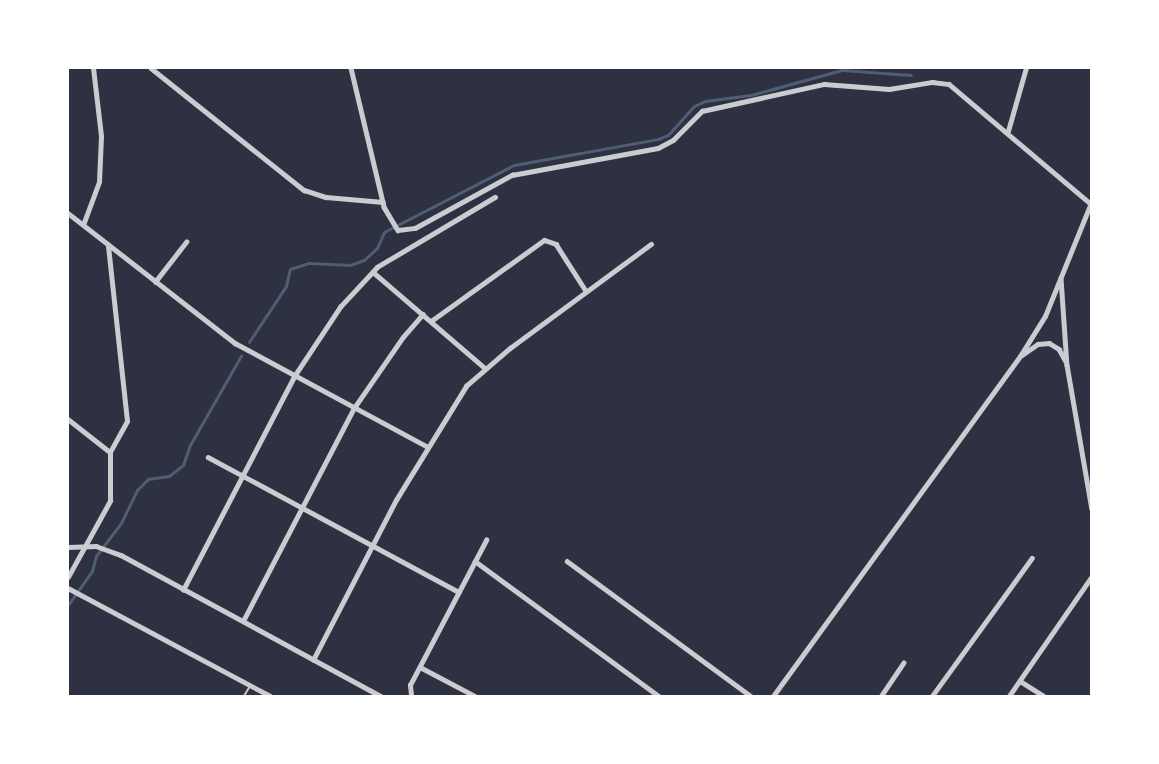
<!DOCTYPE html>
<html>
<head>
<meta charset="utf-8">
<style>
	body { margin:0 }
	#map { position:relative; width:1159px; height:764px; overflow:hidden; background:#2d3142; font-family:Raleway,sans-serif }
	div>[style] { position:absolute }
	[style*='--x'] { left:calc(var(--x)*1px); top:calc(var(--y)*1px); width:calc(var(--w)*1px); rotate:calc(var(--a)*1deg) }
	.stream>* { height:3px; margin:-1.5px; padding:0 1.5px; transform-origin:1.5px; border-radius:1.5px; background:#4f5d75 }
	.service>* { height:2px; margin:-1px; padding:0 1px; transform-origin:1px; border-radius:1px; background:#caccd0 }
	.minor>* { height:4.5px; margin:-2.25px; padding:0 2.25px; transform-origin:2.25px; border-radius:2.25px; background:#caccd0 }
	.tertiary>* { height:5px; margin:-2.5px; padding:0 2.5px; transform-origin:2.5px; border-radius:2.5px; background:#caccd0 }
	span { translate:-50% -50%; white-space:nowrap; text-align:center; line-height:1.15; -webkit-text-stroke:4.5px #fff; paint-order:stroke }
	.frame { position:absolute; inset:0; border:69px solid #fff; pointer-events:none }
</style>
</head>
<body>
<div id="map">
	<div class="stream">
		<div style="--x:249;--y:342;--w:67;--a:-56.5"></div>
		<div style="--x:286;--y:286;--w:17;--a:-77"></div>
		<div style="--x:290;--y:269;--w:20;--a:-18"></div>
		<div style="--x:309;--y:263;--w:41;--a:2.8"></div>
		<div style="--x:350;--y:265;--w:15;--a:-20"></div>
		<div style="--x:364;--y:260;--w:18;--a:-43"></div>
		<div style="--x:377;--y:248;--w:17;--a:-66"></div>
		<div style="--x:384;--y:232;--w:146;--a:-27.3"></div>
		<div style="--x:514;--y:165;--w:146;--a:-10.2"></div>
		<div style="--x:658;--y:139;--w:11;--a:-22"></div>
		<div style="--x:668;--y:135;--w:39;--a:-48"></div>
		<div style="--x:694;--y:106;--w:12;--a:-24"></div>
		<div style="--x:705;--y:101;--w:46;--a:-7.4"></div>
		<div style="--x:751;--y:95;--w:94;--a:-15.4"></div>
		<div style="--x:842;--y:70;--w:69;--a:4.1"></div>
		<div style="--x:68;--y:605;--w:42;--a:-54.8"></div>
		<div style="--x:92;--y:571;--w:16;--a:-75"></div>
		<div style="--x:96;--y:556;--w:41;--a:-52.9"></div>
		<div style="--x:121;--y:523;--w:37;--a:-64"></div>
		<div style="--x:137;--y:490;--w:16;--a:-45"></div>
		<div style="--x:148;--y:479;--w:21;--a:-8"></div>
		<div style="--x:169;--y:476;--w:18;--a:-38"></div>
		<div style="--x:183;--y:465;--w:21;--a:-71"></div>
		<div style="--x:190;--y:445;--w:103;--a:-60.2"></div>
	</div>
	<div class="service">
		<div style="--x:244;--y:696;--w:12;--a:-59"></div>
	</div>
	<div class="minor">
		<div style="--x:151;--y:68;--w:196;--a:38.6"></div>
		<div style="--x:304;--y:190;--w:23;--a:18"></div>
		<div style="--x:326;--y:197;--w:57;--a:5"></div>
		<div style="--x:351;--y:68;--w:143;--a:76.6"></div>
		<div style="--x:384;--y:207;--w:27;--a:59"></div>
		<div style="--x:398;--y:230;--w:17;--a:-7"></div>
		<div style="--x:415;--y:228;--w:111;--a:-28.7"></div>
		<div style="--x:512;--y:175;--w:148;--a:-10.5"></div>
		<div style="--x:658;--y:148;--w:17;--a:-28"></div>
		<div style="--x:673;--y:140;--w:41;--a:-45"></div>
		<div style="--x:702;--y:111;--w:125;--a:-12.5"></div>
		<div style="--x:824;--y:84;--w:65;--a:4.4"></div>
		<div style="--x:889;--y:89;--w:44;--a:-9.2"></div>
		<div style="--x:932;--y:82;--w:17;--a:7"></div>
		<div style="--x:949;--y:84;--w:185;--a:40.2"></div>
		<div style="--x:1008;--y:131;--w:66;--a:-74.1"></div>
		<div style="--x:68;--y:213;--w:212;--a:37.9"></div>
		<div style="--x:235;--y:343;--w:217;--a:28.3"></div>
		<div style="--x:83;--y:225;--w:46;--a:-69.6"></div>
		<div style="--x:99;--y:182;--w:46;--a:-87.5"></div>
		<div style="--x:101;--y:136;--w:68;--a:-96.7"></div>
		<div style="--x:373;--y:272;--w:146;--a:40.6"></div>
		<div style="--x:1061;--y:278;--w:87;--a:86.1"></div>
		<div style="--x:1067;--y:365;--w:146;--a:80.2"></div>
		<div style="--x:155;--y:282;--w:51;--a:-52.2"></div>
		<div style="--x:431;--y:321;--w:139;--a:-35.6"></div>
		<div style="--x:544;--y:240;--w:13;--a:18"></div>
		<div style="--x:556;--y:244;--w:56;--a:57.4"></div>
		<div style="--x:1022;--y:355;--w:19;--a:-35"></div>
		<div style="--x:1038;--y:344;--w:11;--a:-5"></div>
		<div style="--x:1049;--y:343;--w:12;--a:31"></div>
		<div style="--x:1059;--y:349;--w:13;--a:61"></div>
		<div style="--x:68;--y:419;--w:53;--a:38.2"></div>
		<div style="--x:208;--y:457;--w:285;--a:28.3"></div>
		<div style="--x:68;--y:547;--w:28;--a:-2"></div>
		<div style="--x:96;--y:546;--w:27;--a:20"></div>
		<div style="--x:121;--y:555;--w:296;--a:28.5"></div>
		<div style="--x:475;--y:561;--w:228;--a:36.3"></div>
		<div style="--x:567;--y:561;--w:228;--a:36.3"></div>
		<div style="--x:68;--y:577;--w:87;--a:-61.1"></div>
		<div style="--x:110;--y:501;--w:49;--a:-90"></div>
		<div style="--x:110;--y:452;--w:35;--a:-61"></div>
		<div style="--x:127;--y:421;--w:177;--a:-96.2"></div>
		<div style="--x:68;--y:588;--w:229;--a:28.1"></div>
		<div style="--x:183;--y:590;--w:242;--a:-62.5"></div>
		<div style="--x:295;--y:375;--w:82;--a:-56.5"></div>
		<div style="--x:340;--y:307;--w:54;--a:-47.2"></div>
		<div style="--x:377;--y:267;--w:137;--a:-30.7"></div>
		<div style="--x:243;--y:621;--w:240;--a:-62.5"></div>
		<div style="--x:354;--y:408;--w:86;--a:-55.4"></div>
		<div style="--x:403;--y:337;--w:30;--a:-49"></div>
		<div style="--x:313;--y:660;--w:180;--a:-62.6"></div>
		<div style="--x:396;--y:500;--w:134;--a:-58.4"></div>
		<div style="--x:466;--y:386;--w:58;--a:-40.8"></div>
		<div style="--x:510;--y:348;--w:175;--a:-36.4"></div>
		<div style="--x:420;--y:667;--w:62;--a:27.8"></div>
		<div style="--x:1020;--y:681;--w:28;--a:32"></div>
		<div style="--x:411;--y:695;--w:10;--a:-96"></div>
		<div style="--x:410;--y:685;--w:164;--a:-62.3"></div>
		<div style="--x:881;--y:696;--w:40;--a:-56"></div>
		<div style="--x:932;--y:696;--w:170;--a:-54.1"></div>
		<div style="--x:1009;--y:696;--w:146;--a:-55.3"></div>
	</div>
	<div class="tertiary">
		<div style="--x:773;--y:696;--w:420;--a:-54"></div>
		<div style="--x:1020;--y:356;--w:47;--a:-58"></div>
		<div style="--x:1045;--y:316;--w:125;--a:-67.9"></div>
	</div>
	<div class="frame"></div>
</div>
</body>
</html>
